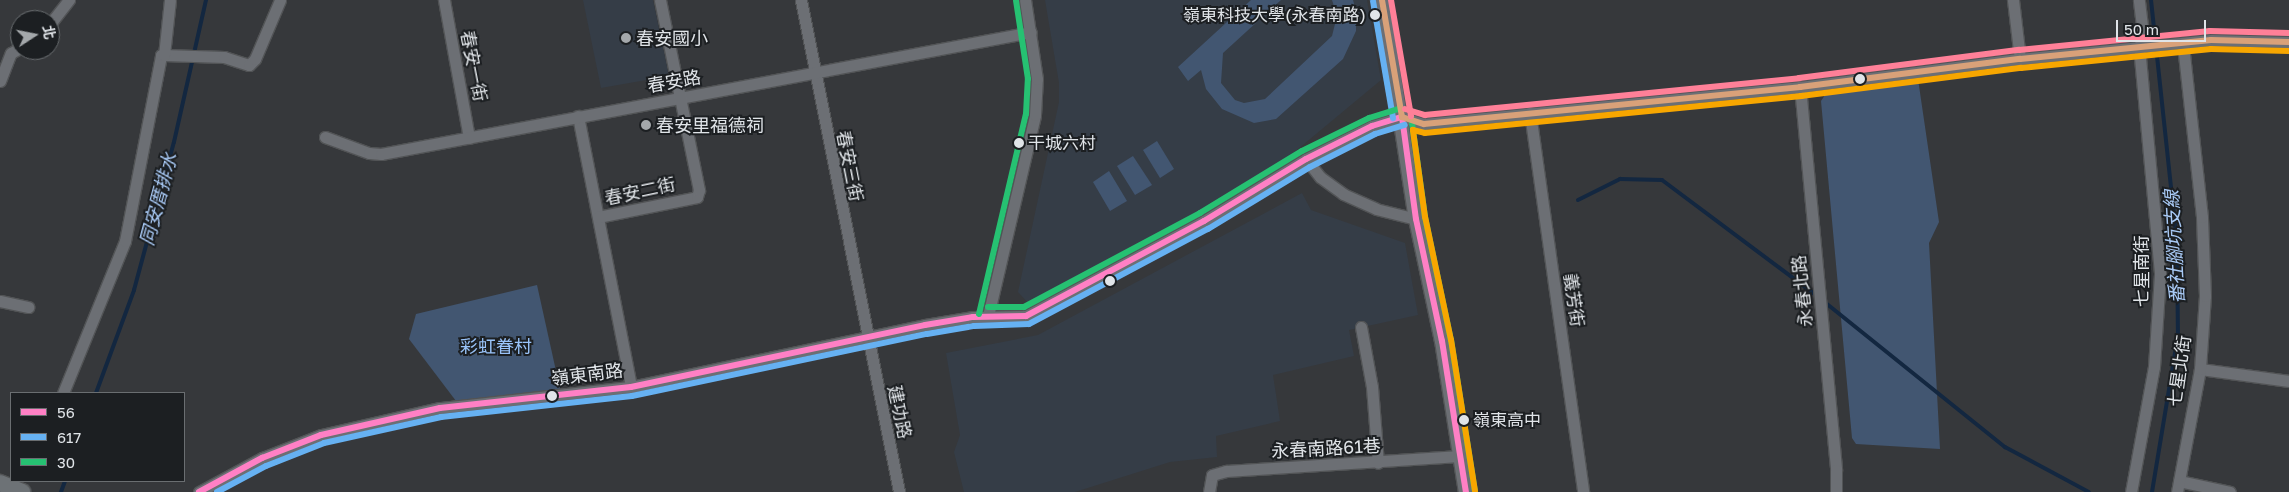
<!DOCTYPE html>
<html>
<head>
<meta charset="utf-8">
<style>
	body { margin:0 }
	#map { position:relative; width:2289px; height:492px; overflow:hidden; background:#36383b; font-family:"Golos Text","Noto Sans TC",sans-serif }
	div>[style] { position:absolute }
	[style*='--x'] { left:calc(var(--x)*1px); top:calc(var(--y)*1px); width:calc(var(--w)*1px); rotate:calc(var(--a)*1deg) }
	.built>* { inset:0; background:#353d47 }
	.green>* { inset:0; background:#425671 }
	.stream>* { height:4px; margin:-2px; padding:0 2px; transform-origin:2px; border-radius:2px; background:#132740 }
	.roads { filter:drop-shadow(1px 0 #525456) drop-shadow(-1px 0 #525456) drop-shadow(0 1px #525456) drop-shadow(0 -1px #525456) }
	.minor>* { height:11px; margin:-5.5px; padding:0 5.5px; transform-origin:5.5px; border-radius:5.5px; background:#6c6f74 }
	.tertiary>* { height:14px; margin:-7px; padding:0 7px; transform-origin:7px; border-radius:7px; background:#6c6f74 }
	.secondary>* { height:16px; margin:-8px; padding:0 8px; transform-origin:8px; border-radius:8px; background:#6d7276 }
	.bus-1>* { height:6px; margin:-3px; padding:0 3px; transform-origin:3px; border-radius:3px; background:#ff80c5 }
	.bus-2>* { height:6px; margin:-3px; padding:0 3px; transform-origin:3px; border-radius:3px; background:#66b1f2 }
	.bus-3>* { height:6px; margin:-3px; padding:0 3px; transform-origin:3px; border-radius:3px; background:#26c172 }
	.bus-4>* { height:6px; margin:-3px; padding:0 3px; transform-origin:3px; border-radius:3px; background:#d9a179 }
	.bus-5>* { height:6px; margin:-3px; padding:0 3px; transform-origin:3px; border-radius:3px; background:#ff8098 }
	.bus-6>* { height:6px; margin:-3px; padding:0 3px; transform-origin:3px; border-radius:3px; background:#f7a600 }
	.dots>* { width:14px; height:14px; translate:-50% -50%; box-sizing:border-box; border:2px solid #1c1f22; border-radius:50% }
	span { translate:-50% -50%; white-space:nowrap; text-align:center; line-height:1.15; -webkit-text-stroke:4px #1c1f22; paint-order:stroke }
	.bus-label { font-size:17px; color:#e0e4e8 }
	.right { translate:-100% -50%; text-align:right }
	.left { translate:0 -50%; text-align:left }
	.poi-label { font-size:18px; color:#e0e4e8 }
	.street-label { font-size:18px; color:#e0e4e8 }
	.park-label { font-size:18px; color:#99c3f9 }
	.water-label { font-size:19px; color:#a9caf6; font-style:italic }
	.legend { position:absolute; left:10px; top:392px; width:175px; height:90px; box-sizing:border-box; background:#1c1f22; border:1px solid #6a6e71; margin:0; padding:6px 9px; list-style:none; font-size:15px; color:#e0e4e8 }
	.legend li { display:flex; align-items:center; gap:10px; height:25px }
	.legend b { width:25px; border:1px solid #6a6e71 }
	.north { position:absolute; left:10px; top:10px; width:50px; height:50px; box-sizing:border-box; background:#1c1f22; border:1px solid #6a6e71; border-radius:50%; rotate:79deg; font-size:14px; font-weight:700; line-height:20px; text-align:center; color:#e0e4e8 }
	.north::after { content:''; display:block; margin:auto; width:18px; height:22px; background:#a4a8ab; clip-path:polygon(50% 0,100% 100%,50% 72%,0 100%) }
	.scale { position:absolute; left:2116px; top:20px; width:90px; height:22px; box-sizing:border-box; border:2px solid #e0e4e8; border-top:0; padding-left:6px; font-size:15px; line-height:18px; white-space:nowrap; color:#e0e4e8; -webkit-text-stroke:4px #1c1f22; paint-order:stroke }
</style>
</head>
<body>
<div id="map">
	<div class="built">
		<div style="clip-path:polygon(583px 0,653px 0,669px 76px,601px 88px)"></div>
		<div style="clip-path:polygon(1045px 0,1367px 0,1381px 80px,1286px 159px,1211px 206px,1029px 304px,1018px 292px,1059px 102px,1059px 83px)"></div>
		<div style="clip-path:polygon(1302px 193px,1311px 210px,1405px 243px,1418px 315px,1349px 330px,1354px 356px,1273px 375px,1280px 421px,1216px 436px,1217px 457px,1170px 462px,1075px 492px,964px 492px,954px 452px,960px 435px,946px 353px,1038px 335px)"></div>
	</div>
	<div class="green">
		<div style="clip-path:polygon(1251px 0,1281px 0,1223px 53px,1221px 83px,1235px 100px,1244px 103px,1265px 99px,1332px 36px,1337px 16px,1332px 0,1353px 0,1356px 11px,1356px 31px,1343px 59px,1276px 119px,1254px 123px,1222px 109px,1206px 89px,1201px 70px,1188px 81px,1178px 67px)"></div>
		<div style="clip-path:polygon(1918px 79px,1939px 222px,1929px 243px,1940px 449px,1856px 444px,1852px 438px,1821px 101px,1827px 92px)"></div>
		<div style="clip-path:polygon(1157px 141px,1174px 169px,1160px 178px,1143px 150px)"></div>
		<div style="clip-path:polygon(1133px 156px,1152px 185px,1135px 195px,1117px 166px)"></div>
		<div style="clip-path:polygon(1109px 171px,1127px 201px,1110px 211px,1093px 182px)"></div>
		<div style="clip-path:polygon(537px 285px,560px 389px,456px 401px,409px 339px,416px 314px)"></div>
	</div>
	<div class="stream">
		<div style="--x:2151;--y:0;--w:245;--a:83.9"></div>
		<div style="--x:2177;--y:244;--w:91;--a:89.4"></div>
		<div style="--x:2178;--y:335;--w:159;--a:99.4"></div>
		<div style="--x:1578;--y:200;--w:47;--a:-26.6"></div>
		<div style="--x:1620;--y:179;--w:42;--a:1.4"></div>
		<div style="--x:1662;--y:180;--w:194;--a:36.8"></div>
		<div style="--x:1822;--y:300;--w:235;--a:38.8"></div>
		<div style="--x:2005;--y:447;--w:95;--a:28.2"></div>
		<div style="--x:96;--y:393;--w:110;--a:-69.7"></div>
		<div style="--x:134;--y:290;--w:153;--a:-74.9"></div>
		<div style="--x:174;--y:142;--w:146;--a:-77.3"></div>
		<div style="--x:61;--y:492;--w:12;--a:-70"></div>
	</div>
	<div class="roads">
		<div class="minor">
			<div style="--x:444;--y:0;--w:140;--a:79.7"></div>
			<div style="--x:801;--y:0;--w:502;--a:78.73"></div>
			<div style="--x:2013;--y:0;--w:59;--a:83.2"></div>
			<div style="--x:50;--y:24;--w:31;--a:-52"></div>
			<div style="--x:164;--y:55;--w:60;--a:1.9"></div>
			<div style="--x:224;--y:57;--w:26;--a:18"></div>
			<div style="--x:249;--y:65;--w:8;--a:-45"></div>
			<div style="--x:255;--y:59;--w:64;--a:-67"></div>
			<div style="--x:0;--y:81;--w:30;--a:-69"></div>
			<div style="--x:11;--y:53;--w:10;--a:-29"></div>
			<div style="--x:1800;--y:87;--w:385;--a:84.6"></div>
			<div style="--x:1836;--y:470;--w:22;--a:90"></div>
			<div style="--x:1530;--y:113;--w:383;--a:82"></div>
			<div style="--x:578;--y:116;--w:276;--a:78.9"></div>
			<div style="--x:325;--y:137;--w:47;--a:20"></div>
			<div style="--x:369;--y:153;--w:12;--a:5"></div>
			<div style="--x:381;--y:154;--w:661;--a:-10.63"></div>
			<div style="--x:1306;--y:159;--w:23;--a:52"></div>
			<div style="--x:1320;--y:177;--w:29;--a:36"></div>
			<div style="--x:1343;--y:194;--w:36;--a:24"></div>
			<div style="--x:1376;--y:209;--w:41;--a:14"></div>
			<div style="--x:598;--y:217;--w:101;--a:-11.4"></div>
			<div style="--x:697;--y:197;--w:7;--a:-74"></div>
			<div style="--x:699;--y:190;--w:194;--a:-101.6"></div>
			<div style="--x:0;--y:301;--w:29;--a:12"></div>
			<div style="--x:988;--y:316;--w:206;--a:-76.8"></div>
			<div style="--x:1035;--y:115;--w:36;--a:-87"></div>
			<div style="--x:1037;--y:79;--w:80;--a:-98.6"></div>
			<div style="--x:1361;--y:327;--w:61;--a:79.6"></div>
			<div style="--x:1372;--y:387;--w:76;--a:85.5"></div>
			<div style="--x:2200;--y:369;--w:90;--a:7.7"></div>
			<div style="--x:63;--y:393;--w:164;--a:-67.8"></div>
			<div style="--x:125;--y:241;--w:189;--a:-79"></div>
			<div style="--x:161;--y:55;--w:3;--a:0"></div>
			<div style="--x:164;--y:55;--w:55;--a:-83.8"></div>
			<div style="--x:2179;--y:481;--w:52;--a:12.2"></div>
			<div style="--x:199;--y:492;--w:72;--a:-28.4"></div>
			<div style="--x:262;--y:458;--w:63;--a:-21.3"></div>
			<div style="--x:321;--y:435;--w:122;--a:-12.8"></div>
			<div style="--x:440;--y:408;--w:192;--a:-6.3"></div>
			<div style="--x:631;--y:387;--w:300;--a:-11.9"></div>
			<div style="--x:925;--y:325;--w:49;--a:-9.5"></div>
			<div style="--x:973;--y:317;--w:53;--a:-1.1"></div>
			<div style="--x:1026;--y:316;--w:202;--a:-28.1"></div>
			<div style="--x:1204;--y:221;--w:119;--a:-31.3"></div>
			<div style="--x:1306;--y:159;--w:74;--a:-26.6"></div>
			<div style="--x:1372;--y:126;--w:31;--a:-17"></div>
			<div style="--x:1402;--y:117;--w:23;--a:18"></div>
			<div style="--x:1424;--y:124;--w:378;--a:-5.6"></div>
			<div style="--x:1800;--y:87;--w:222;--a:-7.3"></div>
			<div style="--x:2020;--y:59;--w:192;--a:-5.7"></div>
			<div style="--x:2211;--y:40;--w:78;--a:1.5"></div>
			<div style="--x:1209;--y:492;--w:17;--a:-80"></div>
			<div style="--x:1212;--y:475;--w:15;--a:-16"></div>
			<div style="--x:1226;--y:471;--w:234;--a:-3.7"></div>
			<div style="--x:2131;--y:492;--w:127;--a:-79.6"></div>
			<div style="--x:2154;--y:367;--w:94;--a:-86.3"></div>
			<div style="--x:2160;--y:273;--w:226;--a:-95.3"></div>
			<div style="--x:2139;--y:48;--w:15;--a:-74"></div>
			<div style="--x:2143;--y:34;--w:34;--a:-97"></div>
			<div style="--x:2177;--y:492;--w:125;--a:-79.4"></div>
			<div style="--x:2200;--y:369;--w:73;--a:-86.1"></div>
			<div style="--x:2205;--y:296;--w:79;--a:-92.2"></div>
			<div style="--x:2202;--y:217;--w:174;--a:-96.3"></div>
		</div>
		<div class="tertiary">
			<div style="--x:1382;--y:0;--w:222;--a:81.2"></div>
			<div style="--x:1416;--y:219;--w:125;--a:78"></div>
			<div style="--x:1442;--y:341;--w:153;--a:81"></div>
		</div>
		<div class="secondary">
			<div style="--x:0;--y:483;--w:24;--a:22"></div>
		</div>
	</div>
	<div class="bus-1">
		<div style="--x:1402;--y:117;--w:103;--a:82.2"></div>
		<div style="--x:1416;--y:219;--w:125;--a:78"></div>
		<div style="--x:1442;--y:341;--w:153;--a:81"></div>
		<div style="--x:199;--y:492;--w:72;--a:-28.4"></div>
		<div style="--x:262;--y:458;--w:63;--a:-21.3"></div>
		<div style="--x:321;--y:435;--w:122;--a:-12.8"></div>
		<div style="--x:440;--y:408;--w:192;--a:-6.3"></div>
		<div style="--x:631;--y:387;--w:300;--a:-11.9"></div>
		<div style="--x:925;--y:325;--w:49;--a:-9.5"></div>
		<div style="--x:973;--y:317;--w:53;--a:-1.1"></div>
		<div style="--x:1026;--y:316;--w:202;--a:-28.1"></div>
		<div style="--x:1204;--y:221;--w:119;--a:-31.3"></div>
		<div style="--x:1306;--y:159;--w:74;--a:-26.6"></div>
		<div style="--x:1372;--y:126;--w:31;--a:-17"></div>
	</div>
	<div class="bus-2">
		<div style="--x:1373;--y:1;--w:119;--a:80.3"></div>
		<div style="--x:217;--y:492;--w:55;--a:-28"></div>
		<div style="--x:266;--y:466;--w:62;--a:-21.6"></div>
		<div style="--x:324;--y:443;--w:120;--a:-12.5"></div>
		<div style="--x:441;--y:417;--w:192;--a:-6.3"></div>
		<div style="--x:632;--y:396;--w:301;--a:-11.9"></div>
		<div style="--x:927;--y:334;--w:48;--a:-9.7"></div>
		<div style="--x:974;--y:326;--w:55;--a:-2.1"></div>
		<div style="--x:1029;--y:324;--w:203;--a:-28"></div>
		<div style="--x:1208;--y:229;--w:119;--a:-31.3"></div>
		<div style="--x:1310;--y:167;--w:73;--a:-26.9"></div>
		<div style="--x:1375;--y:134;--w:31;--a:-17"></div>
	</div>
	<div class="bus-3">
		<div style="--x:1411;--y:116;--w:102;--a:82.1"></div>
		<div style="--x:1425;--y:217;--w:126;--a:78.1"></div>
		<div style="--x:1451;--y:340;--w:153;--a:81"></div>
		<div style="--x:988;--y:307;--w:36;--a:0"></div>
		<div style="--x:1024;--y:307;--w:200;--a:-28.1"></div>
		<div style="--x:1200;--y:213;--w:119;--a:-31.3"></div>
		<div style="--x:1302;--y:151;--w:75;--a:-26.2"></div>
		<div style="--x:1369;--y:118;--w:31;--a:-17"></div>
		<div style="--x:979;--y:314;--w:205;--a:-76.8"></div>
		<div style="--x:1026;--y:114;--w:35;--a:-87"></div>
		<div style="--x:1028;--y:79;--w:79;--a:-98.7"></div>
	</div>
	<div class="bus-4">
		<div style="--x:1382;--y:0;--w:119;--a:80.3"></div>
		<div style="--x:1402;--y:117;--w:23;--a:18"></div>
		<div style="--x:1424;--y:124;--w:378;--a:-5.6"></div>
		<div style="--x:1800;--y:87;--w:222;--a:-7.3"></div>
		<div style="--x:2020;--y:59;--w:192;--a:-5.7"></div>
		<div style="--x:2211;--y:40;--w:78;--a:1.5"></div>
	</div>
	<div class="bus-5">
		<div style="--x:1391;--y:0;--w:118;--a:80.2"></div>
		<div style="--x:1405;--y:109;--w:21;--a:17"></div>
		<div style="--x:1425;--y:115;--w:376;--a:-5.6"></div>
		<div style="--x:1799;--y:78;--w:222;--a:-7.3"></div>
		<div style="--x:2019;--y:50;--w:192;--a:-5.7"></div>
		<div style="--x:2210;--y:31;--w:79;--a:1.5"></div>
	</div>
	<div class="bus-6">
		<div style="--x:1475;--y:491;--w:153;--a:-99"></div>
		<div style="--x:1451;--y:340;--w:126;--a:-101.9"></div>
		<div style="--x:1425;--y:217;--w:88;--a:-97.9"></div>
		<div style="--x:1413;--y:130;--w:12;--a:14"></div>
		<div style="--x:1425;--y:133;--w:378;--a:-5.6"></div>
		<div style="--x:1801;--y:96;--w:222;--a:-7.3"></div>
		<div style="--x:2021;--y:68;--w:191;--a:-5.7"></div>
		<div style="--x:2211;--y:49;--w:78;--a:1.5"></div>
	</div>
	<div class="dots">
		<div style="left:1375px;top:15px;background:#e0e4e8"></div>
		<div style="left:626px;top:38px;background:#a4a8ab"></div>
		<div style="left:1860px;top:79px;background:#e0e4e8"></div>
		<div style="left:646px;top:125px;background:#a4a8ab"></div>
		<div style="left:1019px;top:143px;background:#e0e4e8"></div>
		<div style="left:1110px;top:281px;background:#e0e4e8"></div>
		<div style="left:552px;top:396px;background:#e0e4e8"></div>
		<div style="left:1464px;top:420px;background:#e0e4e8"></div>
	</div>
	<div class="bus-label">
		<span class="right" style="left:1366px;top:15px">嶺東科技大學(永春南路)</span>
		<span class="left" style="left:1028px;top:143px">干城六村</span>
		<span class="left" style="left:1473px;top:420px">嶺東高中</span>
	</div>
	<div class="poi-label">
		<span class="left" style="left:636px;top:38px">春安國小</span>
		<span class="left" style="left:656px;top:125px">春安里福德祠</span>
	</div>
	<div class="street-label">
		<span style="left:474px;top:66px;rotate:79deg">春安一街</span>
		<span style="left:674px;top:81px;rotate:-10deg">春安路</span>
		<span style="left:850px;top:166px;rotate:79deg">春安三街</span>
		<span style="left:640px;top:191px;rotate:-12deg">春安二街</span>
		<span style="left:2141px;top:271px;rotate:-90deg">七星南街</span>
		<span style="left:1802px;top:291px;rotate:-96deg">永春北路</span>
		<span style="left:1574px;top:300px;rotate:82deg">義芳街</span>
		<span style="left:2179px;top:371px;rotate:-82deg">七星北街</span>
		<span style="left:587px;top:374px;rotate:-7deg">嶺東南路</span>
		<span style="left:900px;top:412px;rotate:78deg">建功路</span>
		<span style="left:1326px;top:448px;rotate:-3deg">永春南路61巷</span>
	</div>
	<div class="park-label">
		<span style="left:496px;top:346px">彩虹眷村</span>
	</div>
	<div class="water-label">
		<span style="left:158px;top:199px;rotate:-75deg">同安厝排水</span>
		<span style="left:2174px;top:247px;rotate:-93deg">番社腳坑支線</span>
	</div>
	<ul class="legend">
	<li><b style="height:6px;background:#ff80c5"></b>56</li>
	<li><b style="height:6px;background:#66b1f2"></b>617</li>
	<li><b style="height:6px;background:#26c172"></b>30</li>
	</ul>
	<div class="north">北</div>
	<div class="scale">50 m</div>
</div>
</body>
</html>
